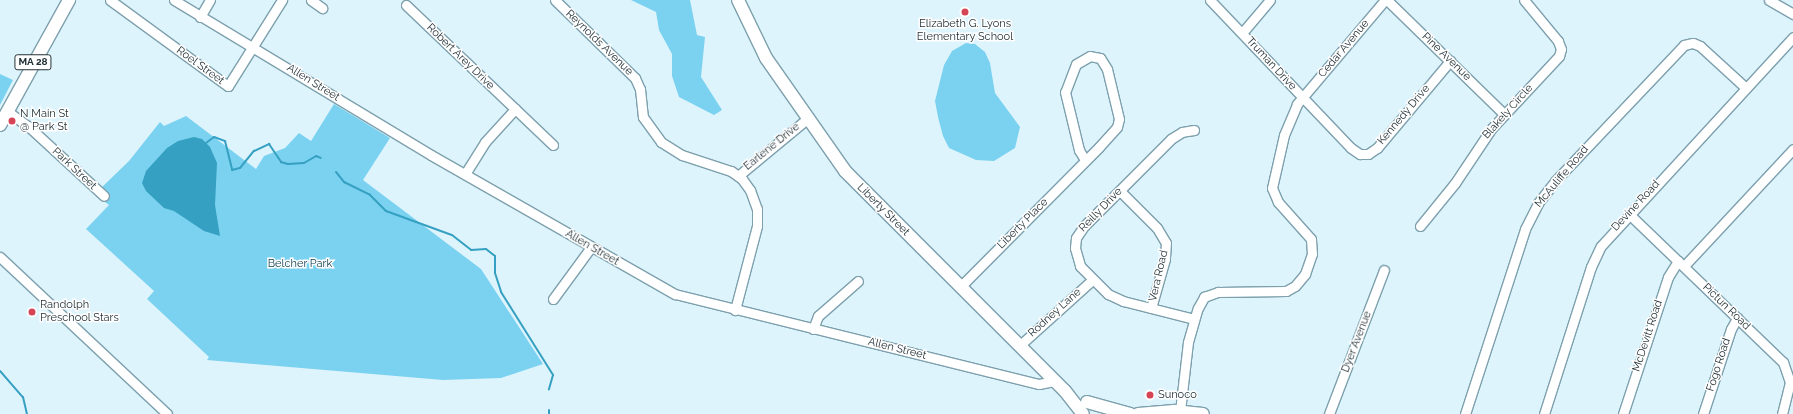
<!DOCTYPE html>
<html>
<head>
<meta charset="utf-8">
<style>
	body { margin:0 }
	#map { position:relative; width:1793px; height:414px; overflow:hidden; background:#def4fd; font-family:Raleway,sans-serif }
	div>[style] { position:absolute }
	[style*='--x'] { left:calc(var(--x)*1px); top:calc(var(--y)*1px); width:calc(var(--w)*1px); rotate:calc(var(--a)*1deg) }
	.green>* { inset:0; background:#7bd2f0 }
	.water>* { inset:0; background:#35a0c1 }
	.stream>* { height:2px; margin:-1px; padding:0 1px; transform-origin:1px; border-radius:1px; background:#35a0c1 }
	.roads { filter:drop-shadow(1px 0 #7da0ad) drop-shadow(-1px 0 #7da0ad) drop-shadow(0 1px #7da0ad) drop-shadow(0 -1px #7da0ad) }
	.minor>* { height:9px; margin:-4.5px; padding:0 4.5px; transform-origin:4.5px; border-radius:4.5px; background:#fff }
	.major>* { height:12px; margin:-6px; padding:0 6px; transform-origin:6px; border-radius:6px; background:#fff }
	.dots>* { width:11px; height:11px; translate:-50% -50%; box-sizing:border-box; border:2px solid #fff; border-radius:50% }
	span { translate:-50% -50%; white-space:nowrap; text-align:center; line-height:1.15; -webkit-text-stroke:3px #fff; paint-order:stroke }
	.shield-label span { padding:1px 3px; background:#fff; border:1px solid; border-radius:3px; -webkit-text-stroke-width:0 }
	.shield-label { font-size:10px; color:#233136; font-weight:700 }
	.poi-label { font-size:11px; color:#233136 }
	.left { translate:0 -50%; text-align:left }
	.street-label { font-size:11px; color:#233136 }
	.park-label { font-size:11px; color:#0c3b4a }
</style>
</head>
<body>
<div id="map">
	<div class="green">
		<div style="clip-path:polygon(631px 0,690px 0,697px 35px,705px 37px,701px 77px,722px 110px,714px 115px,679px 97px,672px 76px,672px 54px,659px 30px,656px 12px)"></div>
		<div style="clip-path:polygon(966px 43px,975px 44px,985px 52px,990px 63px,995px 93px,1020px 127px,1015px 148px,994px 161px,976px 160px,949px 148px,943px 136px,938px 117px,935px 101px,944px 65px,952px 51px)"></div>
		<div style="clip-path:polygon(0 74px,13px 80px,0 105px)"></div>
		<div style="clip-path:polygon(334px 104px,390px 138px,363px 180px,481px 269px,543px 364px,501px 378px,443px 380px,207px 360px,209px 357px,147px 299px,154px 291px,86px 229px,109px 205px,101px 199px,100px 189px,129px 161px,160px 122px,164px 126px,186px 116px,256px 169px,264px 156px,285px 148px,299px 133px,311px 141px)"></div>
	</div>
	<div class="water">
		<div style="clip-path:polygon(194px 137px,202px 139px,210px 147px,217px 163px,215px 205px,220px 236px,204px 231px,174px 211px,164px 208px,146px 191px,142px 183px,146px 171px,167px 148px,178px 141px)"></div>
	</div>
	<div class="stream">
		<div style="--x:206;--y:143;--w:10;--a:-37"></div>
		<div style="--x:214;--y:137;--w:12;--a:20"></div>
		<div style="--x:225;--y:141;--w:30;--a:76"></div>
		<div style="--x:232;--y:170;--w:8;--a:-14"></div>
		<div style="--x:240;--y:168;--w:22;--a:-51"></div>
		<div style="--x:254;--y:151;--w:17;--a:-25"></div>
		<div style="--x:269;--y:144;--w:22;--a:56"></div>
		<div style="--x:281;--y:162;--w:7;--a:16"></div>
		<div style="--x:288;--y:164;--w:16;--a:-4"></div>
		<div style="--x:304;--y:163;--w:14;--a:-30"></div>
		<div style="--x:316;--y:156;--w:5;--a:22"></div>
		<div style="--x:336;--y:172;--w:13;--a:51"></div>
		<div style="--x:344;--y:182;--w:28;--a:26"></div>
		<div style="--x:369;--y:194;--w:24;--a:45"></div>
		<div style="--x:386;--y:211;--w:70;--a:20"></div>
		<div style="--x:452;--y:235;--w:24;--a:38"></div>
		<div style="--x:471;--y:250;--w:15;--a:-4"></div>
		<div style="--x:486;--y:249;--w:11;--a:38"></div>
		<div style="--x:495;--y:256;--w:17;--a:90"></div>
		<div style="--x:495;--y:273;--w:20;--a:72"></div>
		<div style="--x:501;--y:292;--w:98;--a:57.9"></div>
		<div style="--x:553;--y:375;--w:15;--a:106"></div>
		<div style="--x:0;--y:371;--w:35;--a:49"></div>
		<div style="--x:23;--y:397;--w:17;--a:77"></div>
		<div style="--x:549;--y:414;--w:4;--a:-90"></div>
	</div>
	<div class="roads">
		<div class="minor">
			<div style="--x:110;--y:0;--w:146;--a:36.1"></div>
			<div style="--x:228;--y:86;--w:102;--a:-57.9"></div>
			<div style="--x:174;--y:0;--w:300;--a:31.1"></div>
			<div style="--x:431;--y:155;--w:281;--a:29.7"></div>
			<div style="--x:675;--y:294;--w:375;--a:13.9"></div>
			<div style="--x:1039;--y:384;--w:15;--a:-11"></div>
			<div style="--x:311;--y:0;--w:14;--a:36"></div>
			<div style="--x:555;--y:0;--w:112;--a:44.3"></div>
			<div style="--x:635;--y:78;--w:12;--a:66"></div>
			<div style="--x:640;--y:89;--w:28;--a:84"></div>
			<div style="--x:643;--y:117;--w:31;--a:54"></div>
			<div style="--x:661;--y:142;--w:25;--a:32"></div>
			<div style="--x:682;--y:155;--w:52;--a:18.1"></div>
			<div style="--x:731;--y:171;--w:14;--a:36"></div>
			<div style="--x:742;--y:179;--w:14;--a:54"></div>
			<div style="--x:750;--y:190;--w:20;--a:70"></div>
			<div style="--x:757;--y:209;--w:17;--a:90"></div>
			<div style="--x:757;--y:226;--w:87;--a:104.7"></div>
			<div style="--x:1210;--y:0;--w:204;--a:46.4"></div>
			<div style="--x:1351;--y:148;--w:11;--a:34"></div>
			<div style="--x:1360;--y:154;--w:8;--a:0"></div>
			<div style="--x:1368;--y:154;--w:11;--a:-34"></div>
			<div style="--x:1377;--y:148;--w:114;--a:-50"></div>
			<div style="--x:1387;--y:0;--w:163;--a:44.3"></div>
			<div style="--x:1769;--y:0;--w:28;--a:30"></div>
			<div style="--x:406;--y:5;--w:203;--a:43.6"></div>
			<div style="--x:200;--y:17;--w:20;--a:-60"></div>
			<div style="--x:1242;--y:33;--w:43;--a:-49.7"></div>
			<div style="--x:7;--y:111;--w:26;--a:36"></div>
			<div style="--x:28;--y:126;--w:103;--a:42.6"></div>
			<div style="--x:1194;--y:130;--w:12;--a:171"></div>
			<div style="--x:1182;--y:132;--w:13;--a:148"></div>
			<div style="--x:1171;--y:139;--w:123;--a:135"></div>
			<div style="--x:1084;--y:226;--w:14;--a:124"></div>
			<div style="--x:1076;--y:238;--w:10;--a:96"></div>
			<div style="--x:1075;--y:248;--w:19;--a:74"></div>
			<div style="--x:1080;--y:266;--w:40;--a:45"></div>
			<div style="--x:1108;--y:294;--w:17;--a:25"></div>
			<div style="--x:1123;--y:301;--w:73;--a:14.2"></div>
			<div style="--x:465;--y:174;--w:38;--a:-58"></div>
			<div style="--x:485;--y:142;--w:45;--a:-47.7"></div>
			<div style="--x:738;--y:176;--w:89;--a:-39.6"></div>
			<div style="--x:1120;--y:191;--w:52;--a:45"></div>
			<div style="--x:1157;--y:228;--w:17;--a:59"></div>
			<div style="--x:1166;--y:243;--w:16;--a:94"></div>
			<div style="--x:1165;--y:259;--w:51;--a:105.9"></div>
			<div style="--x:1629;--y:214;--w:214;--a:43.9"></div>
			<div style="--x:1783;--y:362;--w:21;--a:71"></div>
			<div style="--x:1790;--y:382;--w:33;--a:104"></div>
			<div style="--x:1420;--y:226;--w:55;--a:-50.9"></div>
			<div style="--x:1455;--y:183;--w:65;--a:-56.3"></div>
			<div style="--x:1491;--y:129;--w:100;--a:-47"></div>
			<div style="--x:1559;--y:56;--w:7;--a:-74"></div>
			<div style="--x:1561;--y:49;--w:9;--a:-111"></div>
			<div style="--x:1558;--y:41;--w:53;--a:-129.7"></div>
			<div style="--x:0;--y:257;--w:229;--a:43.2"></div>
			<div style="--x:1684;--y:266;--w:160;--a:-47"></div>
			<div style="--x:960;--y:287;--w:197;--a:-45.2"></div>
			<div style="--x:1099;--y:147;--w:27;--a:-48"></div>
			<div style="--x:1117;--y:127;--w:8;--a:-76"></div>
			<div style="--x:1119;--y:119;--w:51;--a:-103.5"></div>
			<div style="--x:1107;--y:69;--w:13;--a:-122"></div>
			<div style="--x:1100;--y:58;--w:10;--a:-169"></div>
			<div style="--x:1090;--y:56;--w:16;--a:150"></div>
			<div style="--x:1076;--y:64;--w:30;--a:111"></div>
			<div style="--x:1065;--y:92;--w:60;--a:76.4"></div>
			<div style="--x:1079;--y:150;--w:12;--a:59"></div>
			<div style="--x:553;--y:299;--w:64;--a:-53.8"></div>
			<div style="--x:813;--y:329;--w:14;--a:-69"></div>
			<div style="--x:818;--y:316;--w:53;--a:-41.2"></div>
			<div style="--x:1019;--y:346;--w:98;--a:-42.1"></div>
			<div style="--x:1180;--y:411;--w:69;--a:-83.4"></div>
			<div style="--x:1188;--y:342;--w:35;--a:-74"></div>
			<div style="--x:1198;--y:308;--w:13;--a:-61"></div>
			<div style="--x:1204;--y:297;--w:15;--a:-20"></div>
			<div style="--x:1218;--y:292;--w:68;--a:-0.8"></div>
			<div style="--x:1286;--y:291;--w:10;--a:-29"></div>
			<div style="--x:1295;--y:286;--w:16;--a:-50"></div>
			<div style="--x:1305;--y:274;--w:21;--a:-71"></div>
			<div style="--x:1312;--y:254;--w:15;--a:-94"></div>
			<div style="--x:1311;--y:239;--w:50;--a:-131.7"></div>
			<div style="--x:1278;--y:202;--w:15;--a:-113"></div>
			<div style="--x:1272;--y:188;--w:54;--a:-77.2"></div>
			<div style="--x:1284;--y:135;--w:34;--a:-67"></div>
			<div style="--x:1297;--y:104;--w:136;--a:-49.8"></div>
			<div style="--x:1329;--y:414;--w:154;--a:-69.1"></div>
			<div style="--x:1465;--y:414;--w:194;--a:-72"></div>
			<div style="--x:1525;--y:229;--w:29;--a:-63"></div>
			<div style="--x:1538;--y:203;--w:28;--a:-52"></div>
			<div style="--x:1555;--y:181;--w:187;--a:-46.5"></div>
			<div style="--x:1684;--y:45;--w:9;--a:-13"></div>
			<div style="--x:1693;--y:43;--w:8;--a:23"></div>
			<div style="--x:1700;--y:46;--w:62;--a:42.4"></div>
			<div style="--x:1544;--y:414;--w:154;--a:-72.3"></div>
			<div style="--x:1591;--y:267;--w:23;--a:-65"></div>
			<div style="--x:1601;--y:246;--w:284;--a:-47.4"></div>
			<div style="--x:1623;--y:414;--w:144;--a:-71.8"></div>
			<div style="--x:1668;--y:277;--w:19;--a:-58"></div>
			<div style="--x:1703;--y:414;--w:89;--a:-71.8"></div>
			<div style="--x:1731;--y:329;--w:13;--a:-61"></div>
		</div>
		<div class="major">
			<div style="--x:738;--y:0;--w:64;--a:64.2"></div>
			<div style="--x:766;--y:58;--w:138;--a:55"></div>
			<div style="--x:845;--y:171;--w:311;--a:45"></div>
			<div style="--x:1065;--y:391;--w:29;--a:52"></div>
			<div style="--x:0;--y:125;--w:143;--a:-61.1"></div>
			<div style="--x:1087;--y:402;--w:45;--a:15.6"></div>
			<div style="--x:1138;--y:414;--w:36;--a:-5"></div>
			<div style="--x:1174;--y:411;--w:29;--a:6"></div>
		</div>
	</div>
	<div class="dots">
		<div style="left:965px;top:12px;background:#d64555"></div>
		<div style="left:12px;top:121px;background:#d64555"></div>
		<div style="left:32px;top:312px;background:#d64555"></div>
		<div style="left:1150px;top:395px;background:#d64555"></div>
	</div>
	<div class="shield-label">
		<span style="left:33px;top:62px">MA 28</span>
	</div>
	<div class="poi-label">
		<span style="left:965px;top:31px">Elizabeth G. Lyons<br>Elementary School</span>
		<span class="left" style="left:20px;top:121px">N Main St<br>@ Park St</span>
		<span class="left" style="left:40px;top:312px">Randolph<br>Preschool Stars</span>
		<span class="left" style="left:1158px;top:395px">Sunoco</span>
	</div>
	<div class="street-label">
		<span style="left:599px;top:43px;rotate:44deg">Reynolds Avenue</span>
		<span style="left:1344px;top:49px;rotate:-50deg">Cedar Avenue</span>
		<span style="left:460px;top:57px;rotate:44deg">Robert Arey Drive</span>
		<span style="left:1446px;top:57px;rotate:44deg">Pine Avenue</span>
		<span style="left:1271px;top:64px;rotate:47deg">Truman Drive</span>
		<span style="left:200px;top:66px;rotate:36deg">Roel Street</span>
		<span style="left:313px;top:83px;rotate:32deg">Allen Street</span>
		<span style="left:1508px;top:112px;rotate:-48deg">Blakely Circle</span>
		<span style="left:1404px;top:115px;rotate:-50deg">Kennedy Drive</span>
		<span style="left:772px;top:147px;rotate:-39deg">Earlene Drive</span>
		<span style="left:74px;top:169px;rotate:43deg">Park Street</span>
		<span style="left:1562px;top:177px;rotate:-50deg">McAuliffe Road</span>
		<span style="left:1636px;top:206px;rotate:-47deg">Devine Road</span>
		<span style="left:883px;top:210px;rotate:45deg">Liberty Street</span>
		<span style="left:1101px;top:210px;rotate:-46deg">Reilly Drive</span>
		<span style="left:1023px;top:224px;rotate:-45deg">Liberty Place</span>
		<span style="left:592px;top:248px;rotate:30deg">Allen Street</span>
		<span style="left:1159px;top:276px;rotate:-77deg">Vera Road</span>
		<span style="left:1726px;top:307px;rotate:44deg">Pictun Road</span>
		<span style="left:1055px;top:313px;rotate:-42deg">Rodney Lane</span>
		<span style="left:1648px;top:336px;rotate:-72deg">McDevitt Road</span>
		<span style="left:1357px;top:342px;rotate:-69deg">Dyer Avenue</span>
		<span style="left:897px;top:349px;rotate:14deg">Allen Street</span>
		<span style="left:1719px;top:365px;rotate:-72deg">Fogo Road</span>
	</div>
	<div class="park-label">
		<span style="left:300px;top:264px">Belcher Park</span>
	</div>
</div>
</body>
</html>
